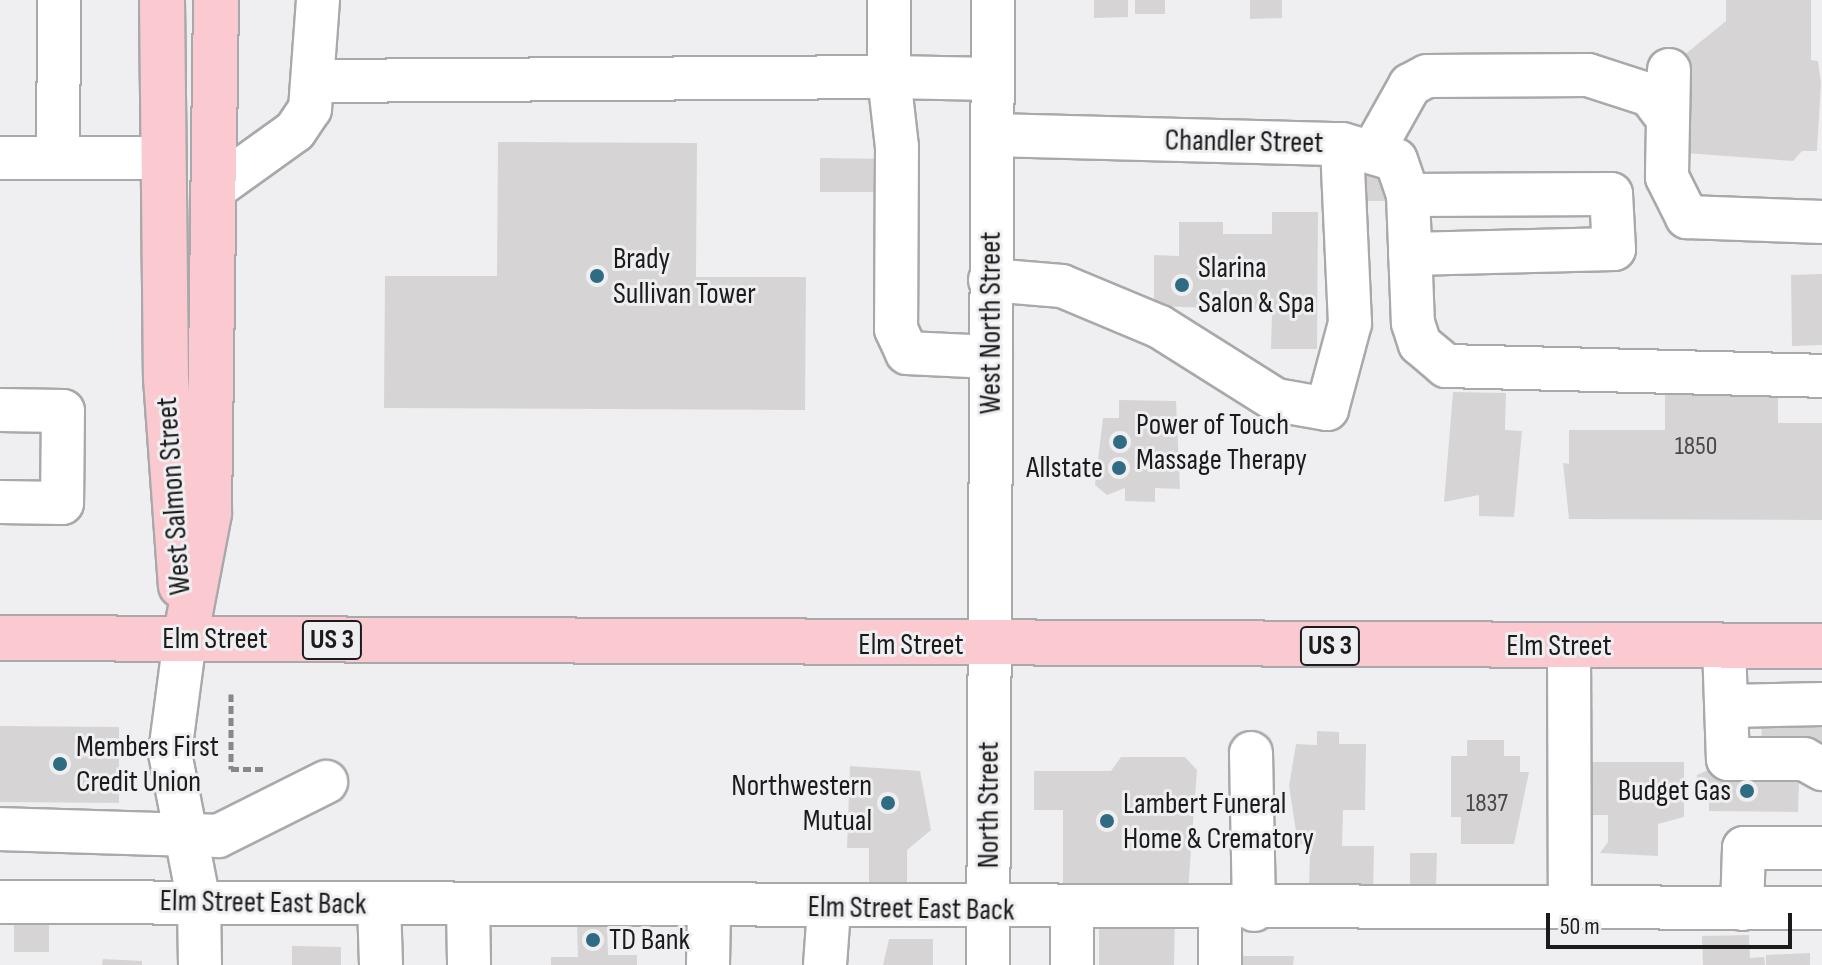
<!DOCTYPE html>
<html>
<head>
<meta charset="utf-8">
<style>
	body { margin:0 }
	#map { position:relative; width:1822px; height:965px; overflow:hidden; background:#efeff2; font-family:"Sofia Sans Condensed",sans-serif }
	div>[style] { position:absolute }
	[style*='--x'] { left:calc(var(--x)*1px); top:calc(var(--y)*1px); width:calc(var(--w)*1px); rotate:calc(var(--a)*1deg) }
	.building>* { inset:0; background:#d7d4d6 }
	.path>* { height:5px; margin-top:-2.5px; transform-origin:0; background:repeating-linear-gradient(90deg,#878789 0 8px,transparent 0 12px) }
	.roads { filter:drop-shadow(2px 0 #a9a9ac) drop-shadow(-2px 0 #a9a9ac) drop-shadow(0 2px #a9a9ac) drop-shadow(0 -2px #a9a9ac) }
	.minor>* { height:42px; margin:-21px; padding:0 21px; transform-origin:21px; border-radius:21px; background:#fff }
	.major>* { height:44px; margin:-22px; padding:0 22px; transform-origin:22px; border-radius:22px; background:#fbcad1 }
	.dots>* { width:22px; height:22px; translate:-50% -50%; box-sizing:border-box; border:4px solid #efeff2; border-radius:50% }
	span { translate:-50% -50%; white-space:nowrap; text-align:center; line-height:1.15; -webkit-text-stroke:6px #efeff2; paint-order:stroke }
	.number-label { font-size:26px; color:#4a494a }
	.number-label span { -webkit-text-stroke-width:0 }
	.shield-label span { padding:2px 6px; background:#efeff2; border:2px solid; border-radius:6px; -webkit-text-stroke-width:0 }
	.shield-label { font-size:28px; color:#1b1b1c; font-weight:700 }
	.street-label { font-size:30px; color:#1b1b1c }
	.poi-label { font-size:30px; color:#1b1b1c }
	.left { translate:0 -50%; text-align:left }
	.right { translate:-100% -50%; text-align:right }
	.scale { position:absolute; left:1546px; top:913px; width:246px; height:36px; box-sizing:border-box; border:4px solid #1b1b1c; border-top:0; padding-left:10px; font-size:24px; line-height:28px; white-space:nowrap; color:#1b1b1c; -webkit-text-stroke:6px #efeff2; paint-order:stroke }
</style>
</head>
<body>
<div id="map">
	<div class="building">
		<div style="clip-path:polygon(1094px 0,1128px 0,1128px 17px,1094px 18px)"></div>
		<div style="clip-path:polygon(1135px 0,1165px 0,1165px 14px,1135px 14px)"></div>
		<div style="clip-path:polygon(1250px 0,1282px 0,1282px 18px,1250px 19px)"></div>
		<div style="clip-path:polygon(1726px 0,1811px 0,1811px 60px,1818px 61px,1821px 83px,1817px 151px,1802px 151px,1793px 161px,1685px 153px,1683px 56px,1726px 21px)"></div>
		<div style="clip-path:polygon(498px 142px,697px 143px,696px 277px,806px 277px,805px 410px,384px 408px,385px 276px,497px 276px)"></div>
		<div style="clip-path:polygon(820px 158px,893px 159px,892px 192px,820px 192px)"></div>
		<div style="clip-path:polygon(1365px 171px,1388px 171px,1387px 201px,1365px 201px)"></div>
		<div style="clip-path:polygon(1272px 212px,1318px 212px,1317px 349px,1271px 349px,1272px 310px,1154px 306px,1154px 255px,1179px 256px,1179px 222px,1223px 222px,1223px 234px,1272px 234px)"></div>
		<div style="clip-path:polygon(1822px 274px,1822px 345px,1792px 346px,1791px 275px)"></div>
		<div style="clip-path:polygon(1665px 391px,1778px 392px,1778px 423px,1822px 423px,1822px 520px,1569px 519px,1563px 463px,1569px 464px,1569px 430px,1665px 430px)"></div>
		<div style="clip-path:polygon(1453px 392px,1506px 393px,1505px 430px,1522px 431px,1514px 517px,1479px 516px,1479px 495px,1444px 502px)"></div>
		<div style="clip-path:polygon(1119px 400px,1176px 401px,1180px 489px,1155px 488px,1155px 502px,1125px 501px,1125px 488px,1107px 495px,1095px 485px,1103px 418px,1119px 418px)"></div>
		<div style="clip-path:polygon(1762px 715px,1822px 715px,1822px 751px,1761px 751px)"></div>
		<div style="clip-path:polygon(0 726px,119px 727px,119px 803px,0 802px)"></div>
		<div style="clip-path:polygon(1317px 731px,1339px 732px,1339px 744px,1366px 744px,1365px 810px,1343px 810px,1342px 846px,1374px 846px,1373px 892px,1309px 891px,1310px 844px,1298px 844px,1289px 786px,1296px 744px,1317px 745px)"></div>
		<div style="clip-path:polygon(1467px 740px,1504px 740px,1504px 756px,1520px 756px,1520px 772px,1529px 772px,1514px 844px,1461px 844px,1461px 817px,1451px 817px,1451px 756px,1467px 756px)"></div>
		<div style="clip-path:polygon(1121px 757px,1185px 757px,1197px 770px,1188px 891px,1063px 891px,1063px 810px,1034px 810px,1034px 771px,1111px 771px)"></div>
		<div style="clip-path:polygon(1590px 762px,1684px 762px,1684px 817px,1658px 824px,1658px 856px,1600px 853px,1608px 842px,1608px 815px,1589px 815px)"></div>
		<div style="clip-path:polygon(850px 766px,920px 771px,931px 830px,907px 850px,907px 884px,869px 884px,869px 848px,847px 848px)"></div>
		<div style="clip-path:polygon(1710px 769px,1786px 770px,1799px 781px,1798px 812px,1709px 811px,1709px 802px,1696px 802px,1697px 775px)"></div>
		<div style="clip-path:polygon(1410px 853px,1437px 853px,1436px 886px,1410px 886px)"></div>
		<div style="clip-path:polygon(14px 913px,49px 913px,49px 952px,14px 952px)"></div>
		<div style="clip-path:polygon(1175px 916px,1174px 965px,1099px 965px,1099px 918px)"></div>
		<div style="clip-path:polygon(607px 925px,608px 955px,637px 955px,637px 965px,551px 965px,551px 957px,578px 957px,577px 926px)"></div>
		<div style="clip-path:polygon(1749px 935px,1750px 958px,1764px 957px,1765px 965px,1703px 965px,1702px 936px)"></div>
		<div style="clip-path:polygon(889px 939px,933px 939px,933px 965px,883px 965px)"></div>
		<div style="clip-path:polygon(292px 946px,341px 947px,341px 965px,292px 965px)"></div>
		<div style="clip-path:polygon(1810px 953px,1810px 965px,1766px 965px,1766px 955px)"></div>
		<div style="clip-path:polygon(1234px 956px,1294px 956px,1293px 965px,1234px 965px)"></div>
		<div style="clip-path:polygon(103px 959px,142px 961px,142px 965px,102px 965px)"></div>
	</div>
	<div class="path">
		<div style="--x:231;--y:694;--w:75;--a:90"></div>
		<div style="--x:231;--y:769;--w:36;--a:0"></div>
	</div>
	<div class="roads">
		<div class="minor">
			<div style="--x:889;--y:0;--w:77;--a:90"></div>
			<div style="--x:889;--y:77;--w:104;--a:1.1"></div>
			<div style="--x:1669;--y:70;--w:107;--a:91.1"></div>
			<div style="--x:1667;--y:177;--w:45;--a:63.4"></div>
			<div style="--x:1687;--y:217;--w:135;--a:2.1"></div>
			<div style="--x:316;--y:81;--w:573;--a:-0.4"></div>
			<div style="--x:889;--y:77;--w:70;--a:83.5"></div>
			<div style="--x:897;--y:147;--w:182;--a:90.3"></div>
			<div style="--x:896;--y:329;--w:26;--a:65"></div>
			<div style="--x:907;--y:353;--w:84;--a:2.7"></div>
			<div style="--x:993;--y:135;--w:349;--a:1.5"></div>
			<div style="--x:1342;--y:144;--w:56;--a:16.5"></div>
			<div style="--x:1396;--y:160;--w:37;--a:71"></div>
			<div style="--x:1408;--y:195;--w:128;--a:87.8"></div>
			<div style="--x:1413;--y:323;--w:22;--a:72"></div>
			<div style="--x:1420;--y:344;--w:34;--a:40"></div>
			<div style="--x:1446;--y:366;--w:376;--a:1.5"></div>
			<div style="--x:1373;--y:151;--w:76;--a:-60.7"></div>
			<div style="--x:1410;--y:85;--w:19;--a:-28"></div>
			<div style="--x:1427;--y:76;--w:161;--a:-0.4"></div>
			<div style="--x:1588;--y:75;--w:65;--a:17.9"></div>
			<div style="--x:1650;--y:95;--w:21;--a:53"></div>
			<div style="--x:0;--y:158;--w:164;--a:0"></div>
			<div style="--x:58;--y:158;--w:158;--a:-89.6"></div>
			<div style="--x:217;--y:187;--w:96;--a:-35.7"></div>
			<div style="--x:295;--y:131;--w:27;--a:-56"></div>
			<div style="--x:310;--y:109;--w:109;--a:-85.8"></div>
			<div style="--x:1408;--y:195;--w:203;--a:-0.3"></div>
			<div style="--x:1611;--y:194;--w:55;--a:86.9"></div>
			<div style="--x:1614;--y:249;--w:204;--a:178.6"></div>
			<div style="--x:990;--y:280;--w:72;--a:4.8"></div>
			<div style="--x:1062;--y:286;--w:106;--a:22.7"></div>
			<div style="--x:1160;--y:327;--w:137;--a:32.2"></div>
			<div style="--x:1276;--y:400;--w:52;--a:10"></div>
			<div style="--x:1327;--y:409;--w:89;--a:-75"></div>
			<div style="--x:1350;--y:323;--w:179;--a:-92.6"></div>
			<div style="--x:0;--y:410;--w:63;--a:0.9"></div>
			<div style="--x:63;--y:411;--w:92;--a:90.6"></div>
			<div style="--x:62;--y:503;--w:62;--a:-179.1"></div>
			<div style="--x:185;--y:639;--w:115;--a:97.5"></div>
			<div style="--x:170;--y:753;--w:152;--a:79"></div>
			<div style="--x:199;--y:902;--w:63;--a:89.1"></div>
			<div style="--x:1569;--y:646;--w:263;--a:89.8"></div>
			<div style="--x:1724;--y:646;--w:113;--a:88"></div>
			<div style="--x:1728;--y:759;--w:76;--a:0"></div>
			<div style="--x:1804;--y:759;--w:21;--a:29"></div>
			<div style="--x:1728;--y:706;--w:94;--a:-1.2"></div>
			<div style="--x:1251;--y:753;--w:157;--a:88.9"></div>
			<div style="--x:0;--y:829;--w:218;--a:1.8"></div>
			<div style="--x:218;--y:836;--w:121;--a:-26.6"></div>
			<div style="--x:0;--y:902;--w:1822;--a:0.19"></div>
			<div style="--x:379;--y:904;--w:61;--a:88.1"></div>
			<div style="--x:468;--y:905;--w:60;--a:89"></div>
			<div style="--x:1742;--y:909;--w:61;--a:-88.1"></div>
			<div style="--x:1744;--y:848;--w:78;--a:0"></div>
			<div style="--x:708;--y:965;--w:58;--a:-89"></div>
			<div style="--x:825;--y:965;--w:56;--a:-85.9"></div>
			<div style="--x:988;--y:965;--w:965;--a:-89.7"></div>
			<div style="--x:1072;--y:965;--w:55;--a:-90"></div>
			<div style="--x:1220;--y:965;--w:55;--a:-90"></div>
		</div>
		<div class="major">
			<div style="--x:162;--y:0;--w:378;--a:89.4"></div>
			<div style="--x:166;--y:378;--w:208;--a:85.9"></div>
			<div style="--x:0;--y:638;--w:1822;--a:0.25"></div>
			<div style="--x:185;--y:639;--w:128;--a:-79.2"></div>
			<div style="--x:209;--y:513;--w:513;--a:-89.22"></div>
		</div>
	</div>
	<div class="dots">
		<div style="left:597px;top:276px;background:#2f6b83"></div>
		<div style="left:1182px;top:285px;background:#2f6b83"></div>
		<div style="left:1120px;top:442px;background:#2f6b83"></div>
		<div style="left:1119px;top:468px;background:#2f6b83"></div>
		<div style="left:60px;top:764px;background:#2f6b83"></div>
		<div style="left:1747px;top:791px;background:#2f6b83"></div>
		<div style="left:888px;top:803px;background:#2f6b83"></div>
		<div style="left:1107px;top:821px;background:#2f6b83"></div>
		<div style="left:593px;top:940px;background:#2f6b83"></div>
	</div>
	<div class="number-label">
		<span style="left:1696px;top:447px">1850</span>
		<span style="left:1487px;top:804px">1837</span>
	</div>
	<div class="shield-label">
		<span style="left:332px;top:640px">US 3</span>
		<span style="left:1330px;top:646px">US 3</span>
	</div>
	<div class="street-label">
		<span style="left:1244px;top:142px;rotate:1deg">Chandler Street</span>
		<span style="left:991px;top:323px;rotate:-90deg">West North Street</span>
		<span style="left:174px;top:496px;rotate:-94deg">West Salmon Street</span>
		<span style="left:215px;top:639px">Elm Street</span>
		<span style="left:911px;top:645px">Elm Street</span>
		<span style="left:1559px;top:646px">Elm Street</span>
		<span style="left:989px;top:805px;rotate:-90deg">North Street</span>
		<span style="left:263px;top:903px;rotate:1deg">Elm Street East Back</span>
		<span style="left:911px;top:909px;rotate:1deg">Elm Street East Back</span>
	</div>
	<div class="poi-label">
		<span class="left" style="left:613px;top:276px">Brady<br>Sullivan Tower</span>
		<span class="left" style="left:1198px;top:285px">Slarina<br>Salon &amp; Spa</span>
		<span class="left" style="left:1136px;top:442px">Power of Touch<br>Massage Therapy</span>
		<span class="right" style="left:1103px;top:468px">Allstate</span>
		<span class="left" style="left:76px;top:764px">Members First<br>Credit Union</span>
		<span class="right" style="left:872px;top:803px">Northwestern<br>Mutual</span>
		<span class="right" style="left:1731px;top:791px">Budget Gas</span>
		<span class="left" style="left:1123px;top:821px">Lambert Funeral<br>Home &amp; Crematory</span>
		<span class="left" style="left:609px;top:940px">TD Bank</span>
	</div>
	<div class="scale">50 m</div>
</div>
</body>
</html>
